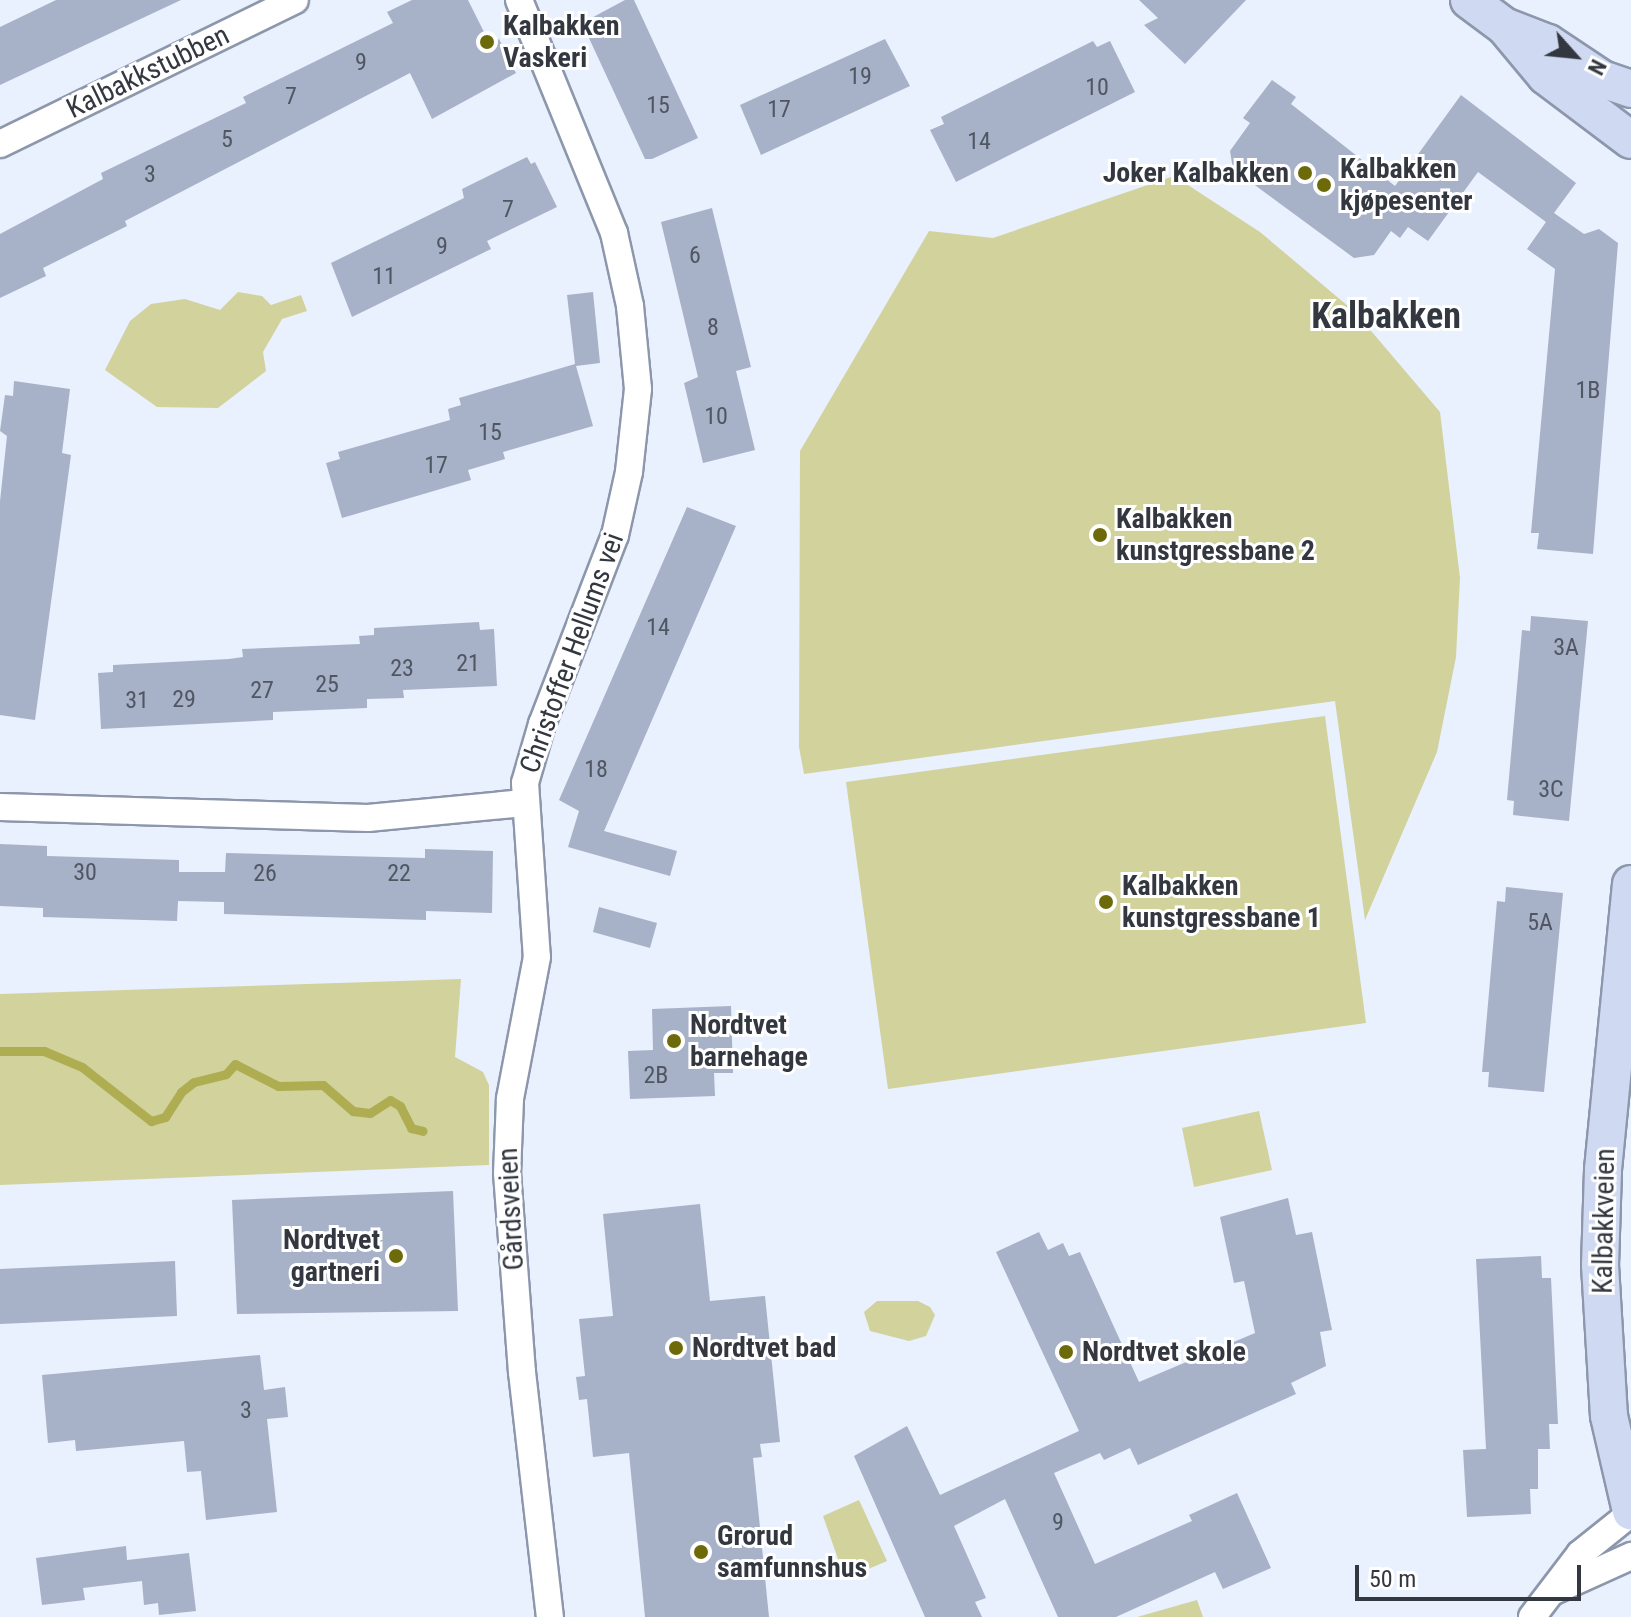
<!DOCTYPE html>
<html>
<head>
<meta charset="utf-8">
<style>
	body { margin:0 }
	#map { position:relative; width:1631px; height:1617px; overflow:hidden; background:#e9f0fe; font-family:"Roboto Condensed",sans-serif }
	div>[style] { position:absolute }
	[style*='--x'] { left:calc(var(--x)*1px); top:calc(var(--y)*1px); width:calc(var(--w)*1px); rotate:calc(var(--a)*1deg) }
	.green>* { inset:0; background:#d2d29d }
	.stream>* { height:9px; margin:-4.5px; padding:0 4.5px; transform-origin:4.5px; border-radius:4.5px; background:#aead51 }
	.building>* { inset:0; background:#a7b2c8 }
	.roads { filter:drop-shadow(2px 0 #8c97ac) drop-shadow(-2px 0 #8c97ac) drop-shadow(0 2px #8c97ac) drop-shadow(0 -2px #8c97ac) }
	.street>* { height:26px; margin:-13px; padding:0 13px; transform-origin:13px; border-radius:13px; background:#fff }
	.secondary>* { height:36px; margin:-18px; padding:0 18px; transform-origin:18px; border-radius:18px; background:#cfdaf2 }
	.dots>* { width:22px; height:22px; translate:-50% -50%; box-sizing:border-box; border:4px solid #fff; border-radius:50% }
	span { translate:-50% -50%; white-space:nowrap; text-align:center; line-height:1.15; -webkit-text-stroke:6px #fff; paint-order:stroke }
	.number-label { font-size:24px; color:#505662 }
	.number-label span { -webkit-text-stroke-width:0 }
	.poi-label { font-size:28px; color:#333840; font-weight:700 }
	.left { translate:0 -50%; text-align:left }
	.right { translate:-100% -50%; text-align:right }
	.street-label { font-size:28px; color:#333840 }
	.district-label { font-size:36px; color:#333840; font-weight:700 }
	.north { position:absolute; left:1535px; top:16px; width:80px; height:80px; -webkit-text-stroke:6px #fff; paint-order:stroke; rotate:117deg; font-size:22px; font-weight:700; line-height:32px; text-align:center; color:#333840 }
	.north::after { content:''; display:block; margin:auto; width:28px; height:36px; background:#333840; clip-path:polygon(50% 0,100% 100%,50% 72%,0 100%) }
	.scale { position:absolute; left:1355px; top:1565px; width:226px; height:36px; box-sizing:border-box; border:4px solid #333840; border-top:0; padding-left:10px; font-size:24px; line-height:28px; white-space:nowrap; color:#333840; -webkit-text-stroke:6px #fff; paint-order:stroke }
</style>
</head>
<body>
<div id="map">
	<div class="green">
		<div style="clip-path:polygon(1174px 176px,1260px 232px,1355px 312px,1440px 412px,1460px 578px,1456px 657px,1437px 752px,1365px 920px,1335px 701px,804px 774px,799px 747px,800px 451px,929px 231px,993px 238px)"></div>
		<div style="clip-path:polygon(238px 292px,262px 296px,271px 305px,301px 295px,307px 311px,282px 319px,263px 352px,266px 371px,218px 408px,157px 407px,105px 370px,130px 321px,151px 304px,185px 299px,220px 310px)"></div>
		<div style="clip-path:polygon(1325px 716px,1366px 1023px,888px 1089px,846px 782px)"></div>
		<div style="clip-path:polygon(461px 979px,455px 1057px,483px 1072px,489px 1085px,489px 1165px,0 1185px,0 994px)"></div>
		<div style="clip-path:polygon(1259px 1111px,1272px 1170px,1194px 1187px,1182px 1128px)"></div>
		<div style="clip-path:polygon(877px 1301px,918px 1301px,930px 1307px,935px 1315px,926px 1336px,909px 1341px,870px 1331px,864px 1312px)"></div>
		<div style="clip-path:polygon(859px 1500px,887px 1561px,845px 1579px,823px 1516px)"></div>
		<div style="clip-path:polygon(1197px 1600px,1203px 1617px,1137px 1617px)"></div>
	</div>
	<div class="stream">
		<div style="--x:0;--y:1051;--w:44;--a:0"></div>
		<div style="--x:44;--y:1051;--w:41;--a:22.8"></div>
		<div style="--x:82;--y:1067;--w:88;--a:38"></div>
		<div style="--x:151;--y:1121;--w:15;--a:-16"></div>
		<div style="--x:165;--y:1117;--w:30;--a:-57"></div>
		<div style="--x:181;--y:1092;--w:16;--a:-38"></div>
		<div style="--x:194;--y:1082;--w:33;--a:-14"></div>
		<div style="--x:226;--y:1074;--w:13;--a:-48"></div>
		<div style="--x:235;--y:1064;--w:48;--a:27.1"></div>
		<div style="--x:278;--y:1086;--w:45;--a:-1.3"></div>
		<div style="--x:323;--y:1085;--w:40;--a:41"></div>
		<div style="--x:353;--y:1111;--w:17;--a:7"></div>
		<div style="--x:370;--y:1113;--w:24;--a:-33"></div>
		<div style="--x:390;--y:1100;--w:12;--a:31"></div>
		<div style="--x:400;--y:1106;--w:25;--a:63"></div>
		<div style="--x:411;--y:1128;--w:12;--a:14"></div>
	</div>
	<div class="building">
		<div style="clip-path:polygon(56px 0,181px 0,0 85px,0 27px)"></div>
		<div style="clip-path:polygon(412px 0,468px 0,490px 44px,499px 39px,516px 73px,432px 119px,410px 73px,125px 221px,127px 226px,43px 268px,46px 276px,0 298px,0 234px,103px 179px,101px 173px,246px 103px,243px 97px,393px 23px,387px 12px)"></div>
		<div style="clip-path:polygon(625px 0,634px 0,698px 138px,652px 159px,645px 159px,582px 23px)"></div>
		<div style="clip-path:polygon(1139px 0,1246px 0,1185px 64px,1144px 25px,1158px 18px)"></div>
		<div style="clip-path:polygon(885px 39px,910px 86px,761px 155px,740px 105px)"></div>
		<div style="clip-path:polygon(1093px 41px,1097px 47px,1110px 41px,1135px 92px,956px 182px,930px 130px,944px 124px,941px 117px)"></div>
		<div style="clip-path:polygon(1272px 80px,1296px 97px,1291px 104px,1395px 186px,1461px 95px,1576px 183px,1554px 213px,1584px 234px,1599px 229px,1618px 243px,1593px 554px,1537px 549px,1539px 533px,1531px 533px,1555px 269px,1527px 249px,1546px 222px,1478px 172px,1428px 241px,1408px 227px,1400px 238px,1391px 231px,1374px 255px,1354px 258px,1233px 169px,1230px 151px,1250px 123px,1243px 118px)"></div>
		<div style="clip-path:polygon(527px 157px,531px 164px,535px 162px,557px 207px,487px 241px,491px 249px,352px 317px,331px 263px,464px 198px,462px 189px)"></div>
		<div style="clip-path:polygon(712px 208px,751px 367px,736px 371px,755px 450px,703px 463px,684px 383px,698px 377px,661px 222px)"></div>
		<div style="clip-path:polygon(593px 292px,600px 363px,576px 366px,593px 426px,503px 452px,505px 459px,468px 470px,471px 480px,342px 518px,326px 463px,340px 459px,338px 452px,450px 420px,448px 409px,461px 405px,459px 398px,575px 364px,567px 295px)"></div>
		<div style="clip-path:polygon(14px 381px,70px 389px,62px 453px,71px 455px,35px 720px,0 715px,0 501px,7px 436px,0 431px,5px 395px,13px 396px)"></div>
		<div style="clip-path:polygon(687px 507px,736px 526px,604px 831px,677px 851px,670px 876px,568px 847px,579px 811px,559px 800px)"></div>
		<div style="clip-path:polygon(1531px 616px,1588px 621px,1569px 821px,1513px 815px,1514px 801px,1507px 800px,1522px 630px,1530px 631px)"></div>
		<div style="clip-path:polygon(479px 622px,480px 630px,494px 629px,497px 686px,403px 690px,404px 698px,367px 699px,367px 708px,273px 712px,273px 720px,101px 729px,98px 673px,113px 672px,113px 665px,229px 659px,243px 657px,242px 649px,360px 644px,359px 636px,374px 635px,374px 628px)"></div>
		<div style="clip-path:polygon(0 844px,47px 846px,47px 856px,179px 860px,179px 872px,225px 872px,226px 853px,425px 858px,425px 849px,493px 851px,492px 913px,426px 911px,426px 920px,224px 914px,224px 902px,178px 901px,177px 921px,43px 917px,43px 908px,0 906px)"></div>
		<div style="clip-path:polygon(1506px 887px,1563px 893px,1544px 1092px,1488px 1087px,1489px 1072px,1482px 1072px,1497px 901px,1505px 902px)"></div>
		<div style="clip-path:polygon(599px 907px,657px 923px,650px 948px,593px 932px)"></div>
		<div style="clip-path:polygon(731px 1006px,733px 1073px,714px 1073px,715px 1096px,630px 1099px,628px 1051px,653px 1050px,652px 1009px)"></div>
		<div style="clip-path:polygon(453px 1191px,458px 1311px,237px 1314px,232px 1200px)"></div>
		<div style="clip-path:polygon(1288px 1198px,1296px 1235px,1312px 1232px,1332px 1330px,1320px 1332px,1326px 1366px,1291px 1383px,1296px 1394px,1138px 1465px,1130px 1448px,1104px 1460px,1100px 1453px,1054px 1473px,1095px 1564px,1192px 1521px,1189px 1515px,1237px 1493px,1271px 1568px,1223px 1589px,1215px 1572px,1116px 1617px,1058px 1617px,1005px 1499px,954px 1526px,986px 1598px,975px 1602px,982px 1617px,925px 1617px,854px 1456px,907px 1426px,940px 1495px,1079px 1431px,996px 1252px,1039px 1232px,1048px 1250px,1063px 1243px,1069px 1256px,1080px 1252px,1139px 1382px,1255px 1333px,1244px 1281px,1234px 1283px,1220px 1217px)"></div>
		<div style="clip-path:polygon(700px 1204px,710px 1301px,765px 1296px,780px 1442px,760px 1444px,762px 1457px,753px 1458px,769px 1617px,645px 1617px,629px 1453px,593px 1457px,587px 1399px,579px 1400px,576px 1377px,585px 1376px,579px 1319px,613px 1316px,603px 1214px)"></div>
		<div style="clip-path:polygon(1541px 1256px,1542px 1278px,1551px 1278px,1558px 1424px,1549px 1424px,1550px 1449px,1538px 1449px,1538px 1489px,1530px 1489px,1531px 1514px,1467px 1517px,1463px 1450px,1486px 1449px,1476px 1259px)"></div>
		<div style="clip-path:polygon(175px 1261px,177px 1316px,0 1324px,0 1269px)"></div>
		<div style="clip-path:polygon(260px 1355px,264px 1390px,285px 1387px,288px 1417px,267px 1419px,277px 1512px,206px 1520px,201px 1471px,187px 1472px,184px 1441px,76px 1451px,75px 1440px,48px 1443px,42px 1375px)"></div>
		<div style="clip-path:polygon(126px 1546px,127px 1560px,189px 1553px,196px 1611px,159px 1615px,158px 1603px,144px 1605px,142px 1581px,83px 1588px,85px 1600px,42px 1605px,36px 1558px)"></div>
	</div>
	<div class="roads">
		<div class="street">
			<div style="--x:519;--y:0;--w:252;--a:67.8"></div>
			<div style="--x:614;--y:233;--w:75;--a:77.6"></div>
			<div style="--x:630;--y:306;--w:83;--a:84.5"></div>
			<div style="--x:638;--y:389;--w:83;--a:96.2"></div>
			<div style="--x:629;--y:472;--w:65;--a:102.5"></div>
			<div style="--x:615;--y:535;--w:203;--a:111.1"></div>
			<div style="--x:542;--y:724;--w:61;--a:106.1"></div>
			<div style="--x:525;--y:783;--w:174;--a:86.1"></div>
			<div style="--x:537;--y:957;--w:145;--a:100.8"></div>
			<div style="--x:510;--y:1099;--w:74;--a:92.3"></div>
			<div style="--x:507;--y:1173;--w:200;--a:85.7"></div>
			<div style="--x:522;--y:1372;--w:247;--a:83.5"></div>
			<div style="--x:0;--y:144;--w:328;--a:-26"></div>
			<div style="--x:0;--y:807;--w:368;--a:1.7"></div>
			<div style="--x:368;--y:818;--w:157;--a:-5.5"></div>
			<div style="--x:1554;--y:1591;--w:85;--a:-24.4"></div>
			<div style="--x:1532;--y:1617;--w:79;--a:-52.7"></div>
			<div style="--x:1580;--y:1554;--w:65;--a:-38.8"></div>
		</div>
		<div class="secondary">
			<div style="--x:1469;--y:0;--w:44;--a:36.6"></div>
			<div style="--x:1504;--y:26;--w:47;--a:21.1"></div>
			<div style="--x:1548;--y:43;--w:65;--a:33.7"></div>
			<div style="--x:1602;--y:79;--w:31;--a:19"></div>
			<div style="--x:1505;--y:27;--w:64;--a:50.1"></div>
			<div style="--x:1546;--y:76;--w:106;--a:37"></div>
			<div style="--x:1631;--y:884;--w:287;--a:95.6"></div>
			<div style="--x:1603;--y:1170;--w:95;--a:91.8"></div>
			<div style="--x:1600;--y:1265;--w:151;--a:86.6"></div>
			<div style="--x:1609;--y:1416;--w:98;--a:77"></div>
		</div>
	</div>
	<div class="dots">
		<div style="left:487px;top:42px;background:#6d6b09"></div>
		<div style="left:1305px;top:173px;background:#6d6b09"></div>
		<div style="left:1324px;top:185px;background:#6d6b09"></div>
		<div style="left:1100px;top:535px;background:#6d6b09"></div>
		<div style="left:1106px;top:902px;background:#6d6b09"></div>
		<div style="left:674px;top:1041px;background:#6d6b09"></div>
		<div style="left:396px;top:1256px;background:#6d6b09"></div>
		<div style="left:676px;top:1348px;background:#6d6b09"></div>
		<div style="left:1066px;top:1352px;background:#6d6b09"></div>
		<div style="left:701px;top:1552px;background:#6d6b09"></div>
	</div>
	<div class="number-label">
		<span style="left:361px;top:63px">9</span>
		<span style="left:860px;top:77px">19</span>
		<span style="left:1097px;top:88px">10</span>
		<span style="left:291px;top:97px">7</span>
		<span style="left:658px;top:106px">15</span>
		<span style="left:779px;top:110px">17</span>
		<span style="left:227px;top:140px">5</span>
		<span style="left:979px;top:142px">14</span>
		<span style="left:150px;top:175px">3</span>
		<span style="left:508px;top:210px">7</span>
		<span style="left:442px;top:247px">9</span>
		<span style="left:695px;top:256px">6</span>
		<span style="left:384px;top:277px">11</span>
		<span style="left:713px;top:328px">8</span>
		<span style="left:1588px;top:391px">1B</span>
		<span style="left:716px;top:417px">10</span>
		<span style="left:490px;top:433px">15</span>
		<span style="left:436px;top:466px">17</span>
		<span style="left:658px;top:628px">14</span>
		<span style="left:1566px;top:648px">3A</span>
		<span style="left:468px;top:664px">21</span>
		<span style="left:402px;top:669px">23</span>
		<span style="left:327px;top:685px">25</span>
		<span style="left:262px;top:691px">27</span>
		<span style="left:184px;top:700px">29</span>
		<span style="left:137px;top:701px">31</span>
		<span style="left:596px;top:770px">18</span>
		<span style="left:1551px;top:790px">3C</span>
		<span style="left:85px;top:873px">30</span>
		<span style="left:265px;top:874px">26</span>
		<span style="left:399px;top:874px">22</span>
		<span style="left:1540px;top:923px">5A</span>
		<span style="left:656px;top:1076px">2B</span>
		<span style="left:246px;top:1411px">3</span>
		<span style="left:1058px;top:1523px">9</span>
	</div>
	<div class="poi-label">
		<span class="left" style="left:503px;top:42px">Kalbakken<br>Vaskeri</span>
		<span class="left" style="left:1340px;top:185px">Kalbakken<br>kjøpesenter</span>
		<span class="right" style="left:1289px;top:173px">Joker Kalbakken</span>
		<span class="left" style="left:1116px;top:535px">Kalbakken<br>kunstgressbane 2</span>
		<span class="left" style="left:1122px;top:902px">Kalbakken<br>kunstgressbane 1</span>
		<span class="left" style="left:690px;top:1041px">Nordtvet<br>barnehage</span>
		<span class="right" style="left:380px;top:1256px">Nordtvet<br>gartneri</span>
		<span class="left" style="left:692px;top:1348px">Nordtvet bad</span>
		<span class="left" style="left:1082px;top:1352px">Nordtvet skole</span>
		<span class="left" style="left:717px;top:1552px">Grorud<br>samfunnshus</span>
	</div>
	<div class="street-label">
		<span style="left:148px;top:72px;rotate:-26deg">Kalbakkstubben</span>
		<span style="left:572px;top:653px;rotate:-70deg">Christoffer Hellums vei</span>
		<span style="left:511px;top:1209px;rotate:-93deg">Gårdsveien</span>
		<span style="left:1604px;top:1221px;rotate:-89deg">Kalbakkveien</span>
	</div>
	<div class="district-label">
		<span style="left:1386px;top:317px">Kalbakken</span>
	</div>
	<div class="north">N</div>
	<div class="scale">50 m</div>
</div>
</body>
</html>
